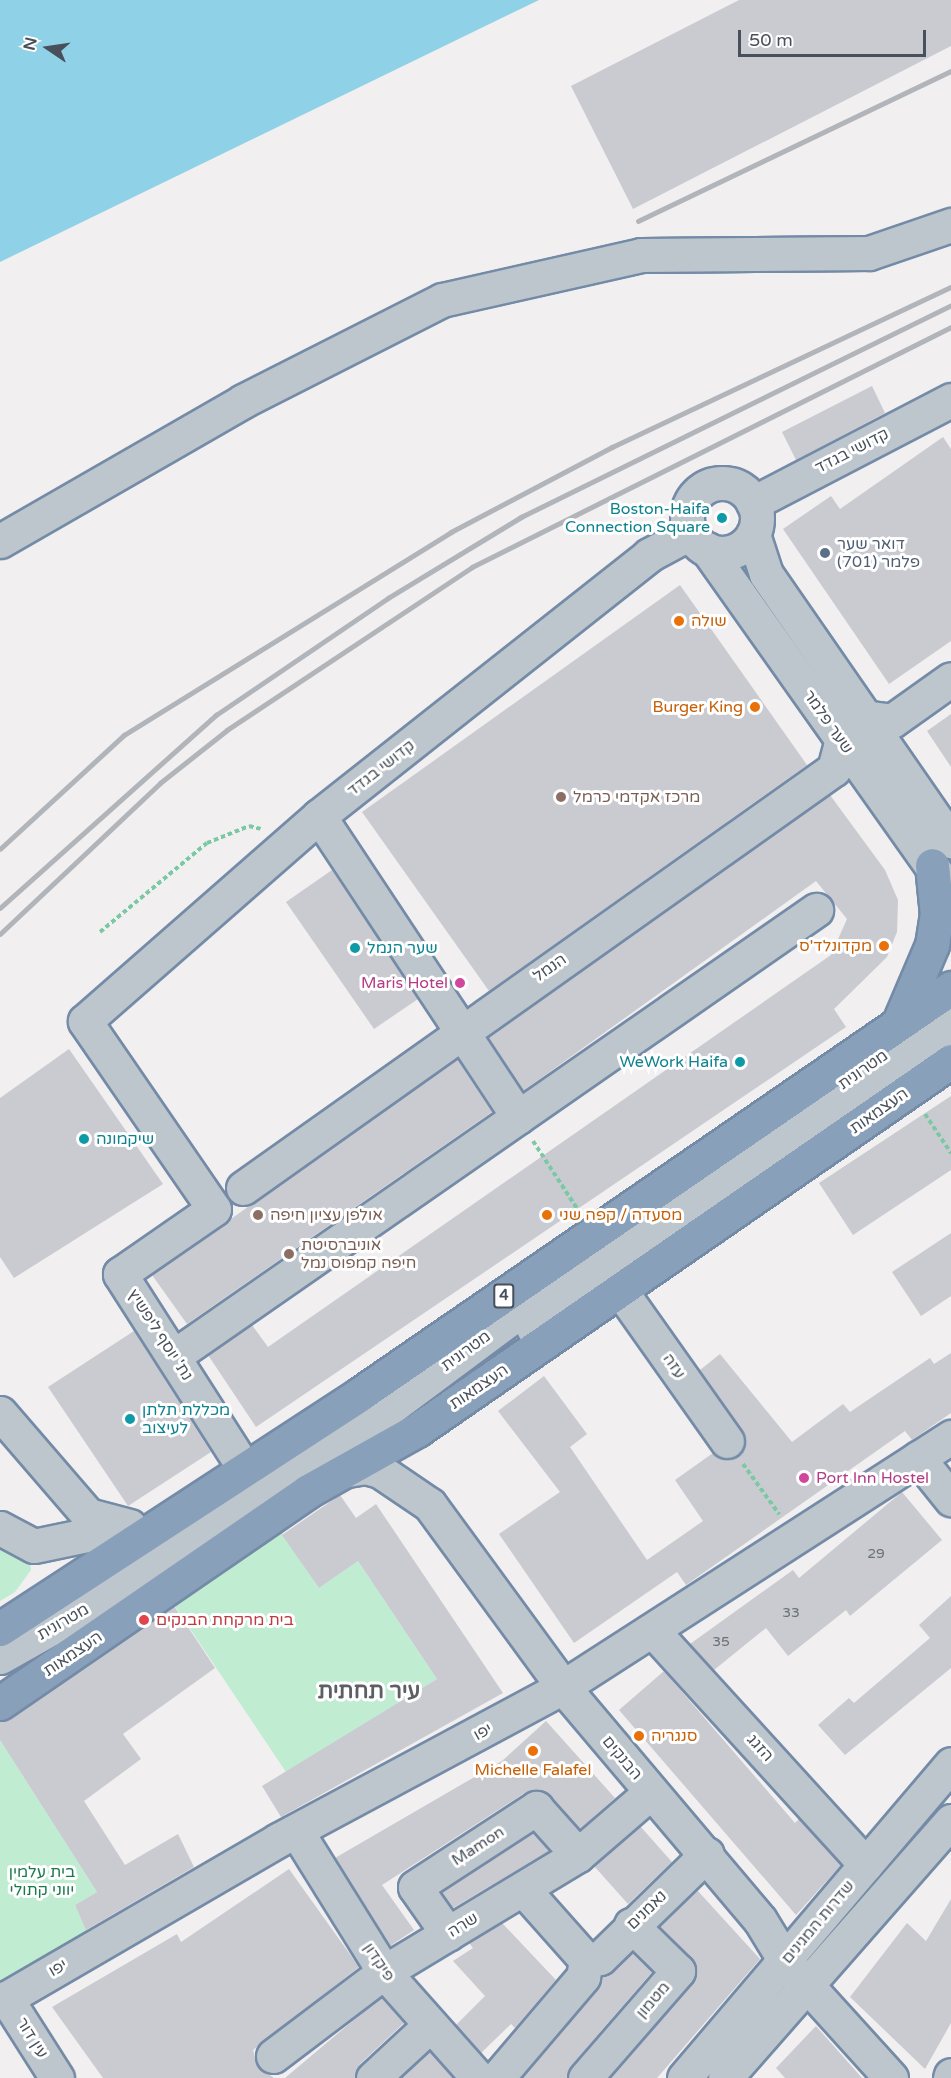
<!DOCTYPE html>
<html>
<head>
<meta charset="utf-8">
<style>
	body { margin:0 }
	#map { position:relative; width:951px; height:2078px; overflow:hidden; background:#f1efef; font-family:"Varela Round",Heebo,sans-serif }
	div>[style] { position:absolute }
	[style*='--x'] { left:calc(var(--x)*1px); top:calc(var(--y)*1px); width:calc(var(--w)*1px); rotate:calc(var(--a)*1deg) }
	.green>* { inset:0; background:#c0ecd2 }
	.water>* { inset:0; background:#8fd2e7 }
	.building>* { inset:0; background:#c9cbd1 }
	.path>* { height:4px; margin-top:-2px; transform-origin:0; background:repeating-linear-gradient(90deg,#7ac8a4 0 4.5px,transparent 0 7.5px) }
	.roads { filter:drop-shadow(2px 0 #748ba7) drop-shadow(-2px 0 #748ba7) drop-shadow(0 2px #748ba7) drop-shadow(0 -2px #748ba7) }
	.minor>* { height:33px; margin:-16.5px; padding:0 16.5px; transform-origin:16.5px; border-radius:16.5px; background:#bec6cd }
	.minor>.ring { margin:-16.5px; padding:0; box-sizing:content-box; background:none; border:33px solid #bec6cd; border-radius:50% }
	.highway>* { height:33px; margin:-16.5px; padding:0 16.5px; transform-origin:16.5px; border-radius:16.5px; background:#89a0bb }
	.rail>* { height:4.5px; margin:-2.25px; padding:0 2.25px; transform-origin:2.25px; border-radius:2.25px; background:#b1b4b9 }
	.dots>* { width:16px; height:16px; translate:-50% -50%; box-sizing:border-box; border:3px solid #fff; border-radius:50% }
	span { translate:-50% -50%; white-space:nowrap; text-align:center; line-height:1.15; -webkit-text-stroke:6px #fff; paint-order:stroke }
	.number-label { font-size:14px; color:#687078 }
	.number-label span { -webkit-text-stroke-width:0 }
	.shield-label span { padding:2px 4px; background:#fff; border:2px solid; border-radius:4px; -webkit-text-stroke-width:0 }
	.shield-label { font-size:15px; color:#48515b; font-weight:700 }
	.street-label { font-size:16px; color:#48515b }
	.culture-label { font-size:16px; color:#0d838f }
	.right { translate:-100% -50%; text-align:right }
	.left { translate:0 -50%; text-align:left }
	.service-label { font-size:16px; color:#4e5e75 }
	.food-label { font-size:16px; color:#c56008 }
	.education-label { font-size:16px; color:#785e54 }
	.hotel-label { font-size:16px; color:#b23c85 }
	.health-label { font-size:16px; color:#be3a42 }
	.park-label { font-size:16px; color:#1c794d }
	.district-label { font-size:22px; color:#5c5f63; font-weight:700 }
	.north { position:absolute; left:18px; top:18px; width:60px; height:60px; -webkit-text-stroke:4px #fff; paint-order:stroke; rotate:283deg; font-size:16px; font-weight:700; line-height:24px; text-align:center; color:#48515b }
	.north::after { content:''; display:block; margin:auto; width:21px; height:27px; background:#48515b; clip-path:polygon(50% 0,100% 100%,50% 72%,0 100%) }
	.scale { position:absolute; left:738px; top:30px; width:188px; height:27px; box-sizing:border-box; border:3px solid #48515b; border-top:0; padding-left:8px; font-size:18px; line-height:21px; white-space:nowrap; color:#48515b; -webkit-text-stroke:4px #fff; paint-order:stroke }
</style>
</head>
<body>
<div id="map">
	<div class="green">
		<div style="clip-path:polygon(277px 1525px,319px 1588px,358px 1561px,437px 1679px,286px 1772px,168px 1596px)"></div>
		<div style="clip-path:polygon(0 1540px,29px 1556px,31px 1570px,15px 1592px,0 1601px)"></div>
		<div style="clip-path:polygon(0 1740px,97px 1892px,75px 1905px,88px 1933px,0 1985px)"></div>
	</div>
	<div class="water">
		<div style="clip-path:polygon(0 0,539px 0,0 262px)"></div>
	</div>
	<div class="building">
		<div style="clip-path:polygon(739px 0,951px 0,951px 46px,633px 209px,571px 86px)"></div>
		<div style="clip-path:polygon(872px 386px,885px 413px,796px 460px,782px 432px)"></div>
		<div style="clip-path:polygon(943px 437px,951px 449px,951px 641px,889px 684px,783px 529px,831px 496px,840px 509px)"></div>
		<div style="clip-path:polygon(680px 585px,807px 765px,489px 991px,362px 812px)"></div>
		<div style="clip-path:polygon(951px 714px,951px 767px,927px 731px)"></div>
		<div style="clip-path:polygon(830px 795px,885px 870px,898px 900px,897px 932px,887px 957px,834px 1009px,846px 1027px,256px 1427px,208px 1355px,252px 1325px,268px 1347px,831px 955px,847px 919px,816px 881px,523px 1091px,488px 1038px)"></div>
		<div style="clip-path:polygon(332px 870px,418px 999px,374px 1029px,286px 902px)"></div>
		<div style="clip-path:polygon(69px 1049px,163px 1184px,14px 1278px,0 1257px,0 1098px)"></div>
		<div style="clip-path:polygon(457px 1059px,492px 1112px,187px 1324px,152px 1275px)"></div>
		<div style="clip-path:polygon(951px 1096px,951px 1170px,853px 1235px,819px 1183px)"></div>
		<div style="clip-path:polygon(951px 1233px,951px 1296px,921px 1316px,892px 1272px)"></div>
		<div style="clip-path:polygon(134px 1331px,211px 1452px,128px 1506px,48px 1387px)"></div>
		<div style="clip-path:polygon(951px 1353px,951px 1413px,912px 1440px,905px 1431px,686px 1585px,677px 1572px,574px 1643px,499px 1534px,560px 1492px,498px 1411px,544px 1376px,587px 1434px,570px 1447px,647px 1560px,703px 1521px,675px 1480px,713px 1453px,729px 1460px,744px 1448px,742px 1430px,700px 1370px,720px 1354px,792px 1442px,843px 1404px,850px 1412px,930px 1358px,934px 1364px)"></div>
		<div style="clip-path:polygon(902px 1492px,942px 1540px,850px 1616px,846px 1610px,788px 1656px,766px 1628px,714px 1670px,690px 1644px,793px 1570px,799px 1578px)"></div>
		<div style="clip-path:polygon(340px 1495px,356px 1518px,376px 1504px,503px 1693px,281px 1817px,262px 1786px,437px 1679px,358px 1561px,319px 1588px,282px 1535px)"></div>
		<div style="clip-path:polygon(951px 1596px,951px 1668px,845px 1755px,818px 1725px,849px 1698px,854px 1703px,930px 1638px,919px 1625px)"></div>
		<div style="clip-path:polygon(174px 1606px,215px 1668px,123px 1734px,141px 1759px,84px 1801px,125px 1865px,178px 1834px,194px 1867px,86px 1930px,75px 1905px,97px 1892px,0 1740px,0 1721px)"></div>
		<div style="clip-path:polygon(664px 1671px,795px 1823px,799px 1819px,841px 1865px,796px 1915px,619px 1710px)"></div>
		<div style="clip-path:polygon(546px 1721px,615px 1798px,580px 1829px,543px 1791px,526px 1792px,382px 1885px,414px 1930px,390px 1946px,335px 1858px,502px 1761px)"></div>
		<div style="clip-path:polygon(640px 1826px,672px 1862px,628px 1904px,594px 1866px)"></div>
		<div style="clip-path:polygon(533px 1833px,549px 1851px,453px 1908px,441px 1892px)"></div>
		<div style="clip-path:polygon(289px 1869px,359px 1967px,253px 2050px,258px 2067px,274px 2078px,103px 2078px,52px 2007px,177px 1934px,181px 1942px)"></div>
		<div style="clip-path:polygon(697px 1890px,760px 1959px,657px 2078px,610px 2078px,696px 1975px,691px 1958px,659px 1926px)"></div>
		<div style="clip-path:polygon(951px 1899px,951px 2023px,925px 2069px,850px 1997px,907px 1923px,926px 1941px)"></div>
		<div style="clip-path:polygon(502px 1923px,556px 1980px,515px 2028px,511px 2024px,481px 2053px,456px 2025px,485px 1996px,453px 1961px,473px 1948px,469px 1943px)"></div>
		<div style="clip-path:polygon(632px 1953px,652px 1972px,571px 2066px,567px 2078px,522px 2078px,602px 1977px)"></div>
		<div style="clip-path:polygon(381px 1997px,404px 2023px,360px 2064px,355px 2078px,285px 2078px)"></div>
		<div style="clip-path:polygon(816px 2026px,862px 2078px,785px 2078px,776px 2068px)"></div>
		<div style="clip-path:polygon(429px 2051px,453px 2078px,401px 2078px)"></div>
	</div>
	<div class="path">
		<div style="--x:100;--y:932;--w:139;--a:-39.8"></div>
		<div style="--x:207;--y:843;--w:45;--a:-22"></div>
		<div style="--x:249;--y:826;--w:12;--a:14"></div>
		<div style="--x:925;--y:1114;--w:47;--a:56.3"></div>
		<div style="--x:533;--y:1141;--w:82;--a:56.9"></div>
		<div style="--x:743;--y:1464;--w:62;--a:54.2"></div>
	</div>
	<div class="roads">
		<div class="minor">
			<div class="ring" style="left:687px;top:483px;width:37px;height:37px"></div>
			<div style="--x:753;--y:503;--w:223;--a:-27.5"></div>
			<div style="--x:753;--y:534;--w:42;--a:72"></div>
			<div style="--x:766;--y:574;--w:325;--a:55.3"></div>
			<div style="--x:0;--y:541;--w:280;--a:-29.9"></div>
			<div style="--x:243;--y:401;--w:223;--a:-26.9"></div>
			<div style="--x:442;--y:300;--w:204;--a:-12.7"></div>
			<div style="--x:641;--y:255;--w:228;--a:-0.5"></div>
			<div style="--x:869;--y:253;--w:87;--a:-18.9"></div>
			<div style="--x:707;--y:549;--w:415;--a:54.7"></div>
			<div style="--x:864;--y:717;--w:28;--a:8"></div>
			<div style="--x:892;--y:721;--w:72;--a:-35.4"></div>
			<div style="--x:319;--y:816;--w:361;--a:56.5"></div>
			<div style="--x:243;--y:1188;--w:724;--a:-35.34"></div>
			<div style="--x:834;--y:769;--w:30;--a:-75"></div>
			<div style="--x:620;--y:1290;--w:185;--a:54.7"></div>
			<div style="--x:533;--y:1328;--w:508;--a:-34.66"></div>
			<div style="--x:174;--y:1356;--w:782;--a:-34.79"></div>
			<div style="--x:0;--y:1413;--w:135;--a:49.2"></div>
			<div style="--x:88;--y:1515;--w:43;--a:14.7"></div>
			<div style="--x:918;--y:1458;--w:53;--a:51.2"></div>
			<div style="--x:246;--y:1471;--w:234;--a:-122.6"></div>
			<div style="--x:120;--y:1274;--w:114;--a:-34.7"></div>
			<div style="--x:214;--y:1209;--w:228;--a:-124.5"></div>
			<div style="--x:85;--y:1021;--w:311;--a:-41.2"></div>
			<div style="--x:319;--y:816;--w:421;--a:-38.3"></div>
			<div style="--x:649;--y:555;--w:47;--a:-28.2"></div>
			<div style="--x:341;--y:1471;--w:24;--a:-9"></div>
			<div style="--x:365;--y:1467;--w:16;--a:15"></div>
			<div style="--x:380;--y:1471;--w:60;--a:34.2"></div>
			<div style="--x:430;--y:1505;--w:225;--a:53.8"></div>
			<div style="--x:563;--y:1687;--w:305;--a:49.8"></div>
			<div style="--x:760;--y:1920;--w:48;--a:58.6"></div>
			<div style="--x:785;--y:1961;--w:158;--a:47.8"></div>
			<div style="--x:0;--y:1528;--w:38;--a:28"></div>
			<div style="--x:34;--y:1546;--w:93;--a:-11.8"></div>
			<div style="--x:653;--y:1631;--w:316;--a:47.7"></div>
			<div style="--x:0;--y:1657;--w:108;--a:-29.4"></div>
			<div style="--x:94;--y:1604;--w:292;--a:-32.8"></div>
			<div style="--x:339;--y:1446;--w:279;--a:-36.7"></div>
			<div style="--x:563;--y:1279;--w:473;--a:-34.8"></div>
			<div style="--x:297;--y:1832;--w:165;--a:58.1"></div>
			<div style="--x:384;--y:1972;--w:142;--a:48.4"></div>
			<div style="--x:523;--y:1889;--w:95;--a:48.4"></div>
			<div style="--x:448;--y:1934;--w:57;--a:-125.1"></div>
			<div style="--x:415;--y:1887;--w:145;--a:-33.1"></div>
			<div style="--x:536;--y:1808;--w:63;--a:48.2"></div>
			<div style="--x:586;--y:1960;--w:14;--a:-8"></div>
			<div style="--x:600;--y:1958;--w:149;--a:-44.2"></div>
			<div style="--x:6;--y:1998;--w:95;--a:57.5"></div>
			<div style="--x:0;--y:2002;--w:322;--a:-30.2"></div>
			<div style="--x:278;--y:1840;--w:323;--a:-28.2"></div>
			<div style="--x:563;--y:1687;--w:462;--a:-32.8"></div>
			<div style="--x:273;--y:2056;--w:139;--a:-37.1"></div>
			<div style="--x:384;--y:1972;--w:227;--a:-31.1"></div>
			<div style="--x:578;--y:1855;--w:96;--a:-40.8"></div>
			<div style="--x:373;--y:2078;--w:75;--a:-42.8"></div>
			<div style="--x:497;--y:2078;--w:133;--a:-49.6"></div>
			<div style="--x:583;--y:1977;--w:17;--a:-80"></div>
			<div style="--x:585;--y:2078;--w:142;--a:-49"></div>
			<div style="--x:678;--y:1971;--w:66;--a:-135.6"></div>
			<div style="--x:684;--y:2078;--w:412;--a:-49.6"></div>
			<div style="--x:725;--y:2078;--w:342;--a:-48.7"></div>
			<div style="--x:950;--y:2078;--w:3;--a:-72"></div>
		</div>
		<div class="highway">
			<div style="--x:900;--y:1020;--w:82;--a:-66.9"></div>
			<div style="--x:932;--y:945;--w:30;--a:-81"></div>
			<div style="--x:937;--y:915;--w:50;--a:-95.7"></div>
			<div style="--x:0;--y:1629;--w:430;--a:-33.1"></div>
			<div style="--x:360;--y:1394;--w:717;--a:-34.49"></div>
			<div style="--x:0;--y:1703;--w:374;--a:-34.5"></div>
			<div style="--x:308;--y:1491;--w:125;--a:-29.2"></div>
			<div style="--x:417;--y:1430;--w:649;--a:-34.64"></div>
		</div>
	</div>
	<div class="rail">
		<div style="--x:638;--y:221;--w:347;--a:-25.6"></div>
		<div style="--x:0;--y:849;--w:168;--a:-42.6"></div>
		<div style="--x:124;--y:735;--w:385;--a:-31.8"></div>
		<div style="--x:451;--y:532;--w:182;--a:-27.8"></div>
		<div style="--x:612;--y:447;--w:375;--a:-25.3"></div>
		<div style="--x:0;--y:908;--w:290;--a:-41.8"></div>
		<div style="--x:216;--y:715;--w:208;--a:-34.2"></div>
		<div style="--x:388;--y:598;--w:156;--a:-31.3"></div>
		<div style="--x:521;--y:517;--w:479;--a:-26.2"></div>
		<div style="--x:0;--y:934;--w:220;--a:-43.3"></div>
		<div style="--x:160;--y:783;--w:85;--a:-38.3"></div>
		<div style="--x:227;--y:730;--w:294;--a:-33.6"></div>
		<div style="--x:472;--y:567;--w:536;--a:-26.61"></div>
	</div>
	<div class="dots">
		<div style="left:722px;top:518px;background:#0f9aa8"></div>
		<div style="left:825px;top:553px;background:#5c6f8a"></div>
		<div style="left:679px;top:621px;background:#e8710a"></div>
		<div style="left:755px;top:707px;background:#e8710a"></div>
		<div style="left:561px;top:797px;background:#8d6e63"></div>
		<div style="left:884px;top:946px;background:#e8710a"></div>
		<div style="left:355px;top:948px;background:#0f9aa8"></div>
		<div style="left:460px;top:983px;background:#d1479c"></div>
		<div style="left:740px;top:1062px;background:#0f9aa8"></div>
		<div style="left:84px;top:1139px;background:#0f9aa8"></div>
		<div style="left:258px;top:1215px;background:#8d6e63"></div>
		<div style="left:547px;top:1215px;background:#e8710a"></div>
		<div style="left:289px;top:1254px;background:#8d6e63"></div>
		<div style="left:130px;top:1419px;background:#0f9aa8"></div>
		<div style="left:804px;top:1478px;background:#d1479c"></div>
		<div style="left:144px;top:1620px;background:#e0444e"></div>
		<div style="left:639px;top:1736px;background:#e8710a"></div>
		<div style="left:533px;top:1751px;background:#e8710a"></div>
	</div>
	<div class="number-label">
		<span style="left:876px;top:1554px">29</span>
		<span style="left:791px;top:1613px">33</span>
		<span style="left:721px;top:1642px">35</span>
	</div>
	<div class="shield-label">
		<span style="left:504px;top:1296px">4</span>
	</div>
	<div class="street-label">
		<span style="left:852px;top:451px;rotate:-27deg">קדושי בגדד</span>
		<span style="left:828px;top:722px;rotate:55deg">שער פלמר</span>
		<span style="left:381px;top:768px;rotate:-38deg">קדושי בגדד</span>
		<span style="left:550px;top:968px;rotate:-35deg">הנמל</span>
		<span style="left:863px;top:1070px;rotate:-35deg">מטרונית</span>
		<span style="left:879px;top:1111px;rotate:-35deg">העצמאות</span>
		<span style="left:160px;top:1335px;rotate:57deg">נת' יוסף ליפשיץ</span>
		<span style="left:466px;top:1351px;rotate:-36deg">מטרונית</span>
		<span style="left:674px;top:1366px;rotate:55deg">עזה</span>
		<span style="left:479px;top:1387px;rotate:-34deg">העצמאות</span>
		<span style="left:63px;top:1622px;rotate:-30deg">מטרונית</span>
		<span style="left:73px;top:1654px;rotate:-34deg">העצמאות</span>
		<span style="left:483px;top:1732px;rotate:-29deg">יפו</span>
		<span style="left:760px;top:1748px;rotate:48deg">הזגג</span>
		<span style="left:622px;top:1758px;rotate:50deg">הבנקים</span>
		<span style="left:478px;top:1846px;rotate:-33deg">Mamon</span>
		<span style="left:647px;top:1910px;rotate:-44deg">נאמנים</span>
		<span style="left:818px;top:1922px;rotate:-50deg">שדרות המגינים</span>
		<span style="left:463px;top:1925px;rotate:-31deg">שרה</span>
		<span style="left:379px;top:1962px;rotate:56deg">פיקדון</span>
		<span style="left:58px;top:1968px;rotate:-30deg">יפו</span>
		<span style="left:653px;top:2000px;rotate:-49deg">מטמון</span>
		<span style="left:32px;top:2038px;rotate:58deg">עין דור</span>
	</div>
	<div class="culture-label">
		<span class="right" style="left:710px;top:518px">Boston-Haifa<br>Connection Square</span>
		<span class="left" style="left:367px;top:948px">שער הנמל</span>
		<span class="right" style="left:728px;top:1062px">WeWork Haifa</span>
		<span class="left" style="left:96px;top:1139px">שיקמונה</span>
		<span class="left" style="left:142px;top:1419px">מכללת תלתן<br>לעיצוב</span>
	</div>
	<div class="service-label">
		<span class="left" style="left:837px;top:553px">דואר שער<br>פלמר (701)</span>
	</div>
	<div class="food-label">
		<span class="left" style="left:691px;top:621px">שולה</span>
		<span class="right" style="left:743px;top:707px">Burger King</span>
		<span class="right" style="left:872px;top:946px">מקדונלד'ס</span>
		<span class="left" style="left:559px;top:1215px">מסעדה / קפה שני</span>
		<span class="left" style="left:651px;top:1736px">סנגריה</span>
		<span style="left:533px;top:1770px">Michelle Falafel</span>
	</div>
	<div class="education-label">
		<span class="left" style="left:573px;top:797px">מרכז אקדמי כרמל</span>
		<span class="left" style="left:270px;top:1215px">אולפן עציון חיפה</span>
		<span class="left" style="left:301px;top:1254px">אוניברסיטת<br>חיפה קמפוס נמל</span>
	</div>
	<div class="hotel-label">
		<span class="right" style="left:448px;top:983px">Maris Hotel</span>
		<span class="left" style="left:816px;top:1478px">Port Inn Hostel</span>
	</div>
	<div class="health-label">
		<span class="left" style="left:156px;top:1620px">בית מרקחת הבנקים</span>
	</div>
	<div class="park-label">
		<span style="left:42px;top:1881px">בית עלמין<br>יווני קתולי</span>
	</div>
	<div class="district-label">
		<span style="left:369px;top:1692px">עיר תחתית</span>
	</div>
	<div class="north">N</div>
	<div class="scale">50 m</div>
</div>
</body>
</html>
